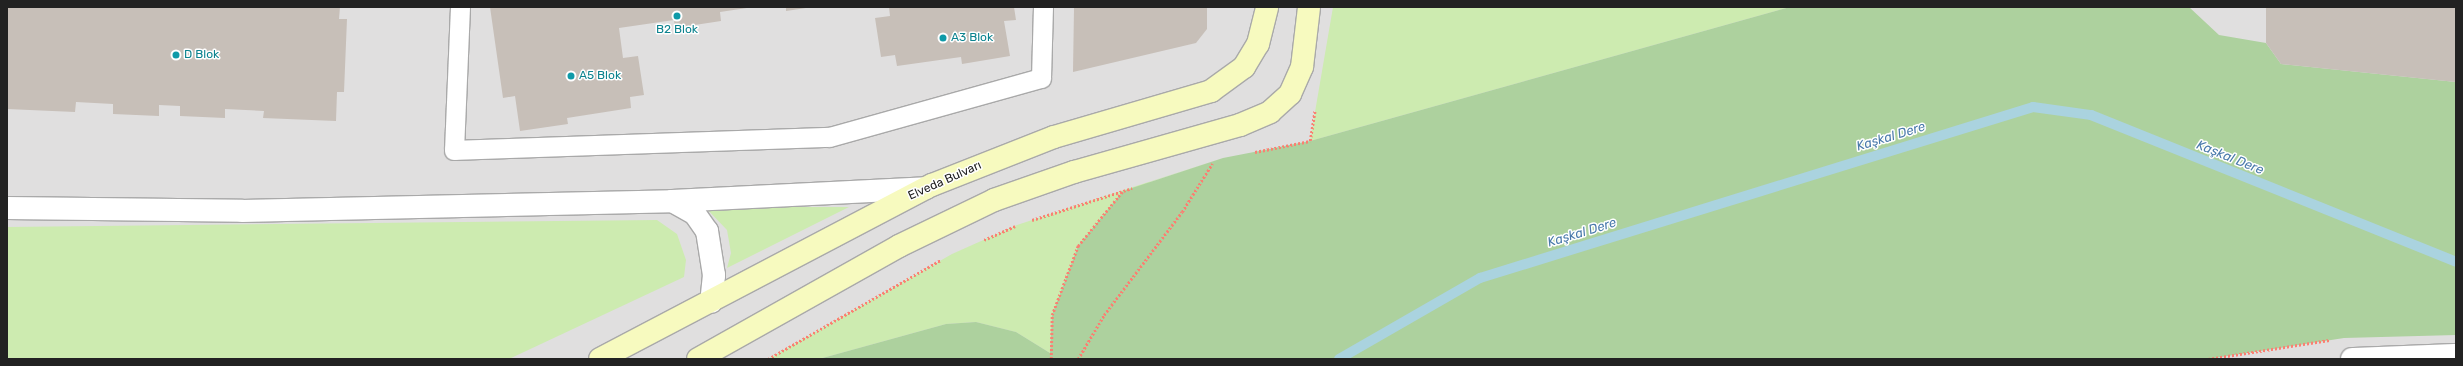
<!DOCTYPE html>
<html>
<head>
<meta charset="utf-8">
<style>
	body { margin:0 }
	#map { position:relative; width:2463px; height:366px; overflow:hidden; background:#f2efe9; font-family:Rubik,sans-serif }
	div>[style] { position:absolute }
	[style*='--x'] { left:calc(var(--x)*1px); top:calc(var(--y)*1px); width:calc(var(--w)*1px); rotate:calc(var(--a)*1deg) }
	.residential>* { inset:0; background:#e0dfdf }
	.grass>* { inset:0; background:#cdebb0 }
	.forest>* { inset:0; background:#add19e }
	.stream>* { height:10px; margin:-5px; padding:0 5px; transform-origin:5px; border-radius:5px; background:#aad3df }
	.building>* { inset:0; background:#c7bfb8 }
	.path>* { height:2.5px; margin-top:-1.25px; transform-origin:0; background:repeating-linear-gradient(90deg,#fa8072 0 2px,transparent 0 4px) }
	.roads { filter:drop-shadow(1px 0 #a9a9a9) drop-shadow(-1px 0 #a9a9a9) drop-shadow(0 1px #a9a9a9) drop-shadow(0 -1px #a9a9a9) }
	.service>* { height:19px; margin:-9.5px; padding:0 9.5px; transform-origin:9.5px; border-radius:9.5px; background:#fff }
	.minor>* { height:22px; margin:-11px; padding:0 11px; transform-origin:11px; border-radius:11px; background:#fff }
	.secondary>* { height:22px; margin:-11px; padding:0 11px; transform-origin:11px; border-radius:11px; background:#f7fabf }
	.dots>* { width:11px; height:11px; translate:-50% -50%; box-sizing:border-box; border:2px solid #fff; border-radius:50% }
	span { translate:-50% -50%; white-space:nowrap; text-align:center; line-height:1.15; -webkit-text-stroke:3px #fff; paint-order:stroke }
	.culture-label { font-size:12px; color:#0d838f }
	.left { translate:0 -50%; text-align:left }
	.street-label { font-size:12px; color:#222 }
	.water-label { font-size:13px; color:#4a7aab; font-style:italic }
	.frame { position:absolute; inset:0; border:8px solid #222; pointer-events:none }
</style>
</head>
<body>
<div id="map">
	<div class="residential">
		<div style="clip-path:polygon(7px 7px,2456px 7px,2456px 359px,7px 359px)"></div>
	</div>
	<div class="grass">
		<div style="clip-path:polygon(1333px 7px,1790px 7px,1310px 141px)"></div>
		<div style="clip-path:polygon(1223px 158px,1150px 182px,1052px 315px,1050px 353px,1016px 332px,976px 322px,946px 324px,819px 359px,768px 359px,952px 254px,1017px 225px,1102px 197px)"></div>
		<div style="clip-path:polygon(705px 207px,849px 207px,727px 268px,731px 253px,727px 230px)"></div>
		<div style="clip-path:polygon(657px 220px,677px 234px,686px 260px,684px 277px,509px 359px,7px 359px,7px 227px)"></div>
	</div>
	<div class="forest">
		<div style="clip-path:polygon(1790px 7px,2189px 7px,2219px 35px,2266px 43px,2281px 64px,2456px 82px,2456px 335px,2344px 338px,2208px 359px,819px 359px,946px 324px,976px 322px,1016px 332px,1050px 353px,1052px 315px,1078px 246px,1123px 191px,1223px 158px,1310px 141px)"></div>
	</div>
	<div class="stream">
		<div style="--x:1339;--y:359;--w:163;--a:-29.9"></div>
		<div style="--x:1480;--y:278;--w:579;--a:-17.18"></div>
		<div style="--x:2033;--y:107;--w:59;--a:7.9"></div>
		<div style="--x:2091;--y:115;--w:393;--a:21.9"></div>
	</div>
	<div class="building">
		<div style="clip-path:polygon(7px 7px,340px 7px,339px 19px,347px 19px,344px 92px,337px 92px,336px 121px,263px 118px,264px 111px,225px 109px,225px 118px,180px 116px,180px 106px,159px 105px,159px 116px,113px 114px,113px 104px,76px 102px,75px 112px,7px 109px)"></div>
		<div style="clip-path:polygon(490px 7px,747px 7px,747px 8px,720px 12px,721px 21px,675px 28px,674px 20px,619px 28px,623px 58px,638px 56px,644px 95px,630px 97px,631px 108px,567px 118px,568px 124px,520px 131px,515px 96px,503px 98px)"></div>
		<div style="clip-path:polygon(786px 7px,806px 7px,806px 8px,786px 11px)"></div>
		<div style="clip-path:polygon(889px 7px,1014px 7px,1016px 20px,1004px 21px,1010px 56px,962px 64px,961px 57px,897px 66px,895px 55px,881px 57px,875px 18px,890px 16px)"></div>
		<div style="clip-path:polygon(1074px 7px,1207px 7px,1207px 29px,1196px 43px,1073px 72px)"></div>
		<div style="clip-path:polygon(2266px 7px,2456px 7px,2456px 82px,2281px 64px,2266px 43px)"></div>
	</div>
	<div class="path">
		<div style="--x:1255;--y:152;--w:56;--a:-11.3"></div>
		<div style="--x:1310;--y:141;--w:31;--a:-81"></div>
		<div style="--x:1032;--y:220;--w:105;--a:-17.7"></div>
		<div style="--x:984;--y:240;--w:34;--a:-24"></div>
		<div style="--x:768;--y:359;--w:199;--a:-29.8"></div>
		<div style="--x:1051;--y:359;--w:44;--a:-88.7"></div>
		<div style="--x:1052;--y:315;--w:74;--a:-69.4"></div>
		<div style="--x:1078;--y:246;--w:70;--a:-50.8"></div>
		<div style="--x:1078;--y:359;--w:51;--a:-59.4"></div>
		<div style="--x:1104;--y:315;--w:129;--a:-52.9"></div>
		<div style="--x:1182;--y:212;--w:57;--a:-58"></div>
		<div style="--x:2208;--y:359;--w:123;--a:-8.9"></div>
	</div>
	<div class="roads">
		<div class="service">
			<div style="--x:460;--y:7;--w:143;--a:92.4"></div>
			<div style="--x:454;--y:150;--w:375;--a:-2"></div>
			<div style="--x:829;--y:137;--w:220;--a:-15.6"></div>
			<div style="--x:1041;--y:78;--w:71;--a:-88.4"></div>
		</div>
		<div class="minor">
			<div style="--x:672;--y:201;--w:26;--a:29"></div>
			<div style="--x:695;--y:214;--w:21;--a:55"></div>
			<div style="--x:707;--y:231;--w:45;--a:81"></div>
			<div style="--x:714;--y:275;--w:27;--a:96"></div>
			<div style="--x:7;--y:208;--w:235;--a:0.7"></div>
			<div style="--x:242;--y:211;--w:430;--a:-1.3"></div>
			<div style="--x:672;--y:201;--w:254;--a:-2.9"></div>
			<div style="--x:2352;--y:359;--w:104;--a:-2.2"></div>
		</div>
		<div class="secondary">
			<div style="--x:600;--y:359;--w:375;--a:-27.7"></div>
			<div style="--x:932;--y:185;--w:131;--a:-21.5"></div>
			<div style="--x:1054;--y:137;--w:164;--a:-16.3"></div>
			<div style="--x:1211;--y:91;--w:41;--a:-36"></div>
			<div style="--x:1244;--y:67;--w:27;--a:-59"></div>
			<div style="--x:1258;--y:44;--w:38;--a:-76"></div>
			<div style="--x:698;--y:359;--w:231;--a:-29.3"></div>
			<div style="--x:899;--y:246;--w:106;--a:-25.8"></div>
			<div style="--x:994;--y:200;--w:85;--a:-19.3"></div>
			<div style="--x:1074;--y:172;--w:173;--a:-15.8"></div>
			<div style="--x:1240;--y:125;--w:33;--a:-23"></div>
			<div style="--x:1270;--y:112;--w:27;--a:-42"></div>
			<div style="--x:1290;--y:94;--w:30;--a:-66"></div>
			<div style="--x:1302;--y:67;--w:60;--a:-83.3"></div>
		</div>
	</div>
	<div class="dots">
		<div style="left:677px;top:16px;background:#0f9aa8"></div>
		<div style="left:943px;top:38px;background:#0f9aa8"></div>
		<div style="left:176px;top:55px;background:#0f9aa8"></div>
		<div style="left:571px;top:76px;background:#0f9aa8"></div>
	</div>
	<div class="culture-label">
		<span style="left:677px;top:30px">B2 Blok</span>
		<span class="left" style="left:951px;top:38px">A3 Blok</span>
		<span class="left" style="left:184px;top:55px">D Blok</span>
		<span class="left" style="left:579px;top:76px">A5 Blok</span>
	</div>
	<div class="street-label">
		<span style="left:945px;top:181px;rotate:-24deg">Elveda Bulvarı</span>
	</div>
	<div class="water-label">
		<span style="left:1891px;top:137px;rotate:-17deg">Kaşkal Dere</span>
		<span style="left:2230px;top:158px;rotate:22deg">Kaşkal Dere</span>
		<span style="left:1582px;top:233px;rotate:-17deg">Kaşkal Dere</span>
	</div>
	<div class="frame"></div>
</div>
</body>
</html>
